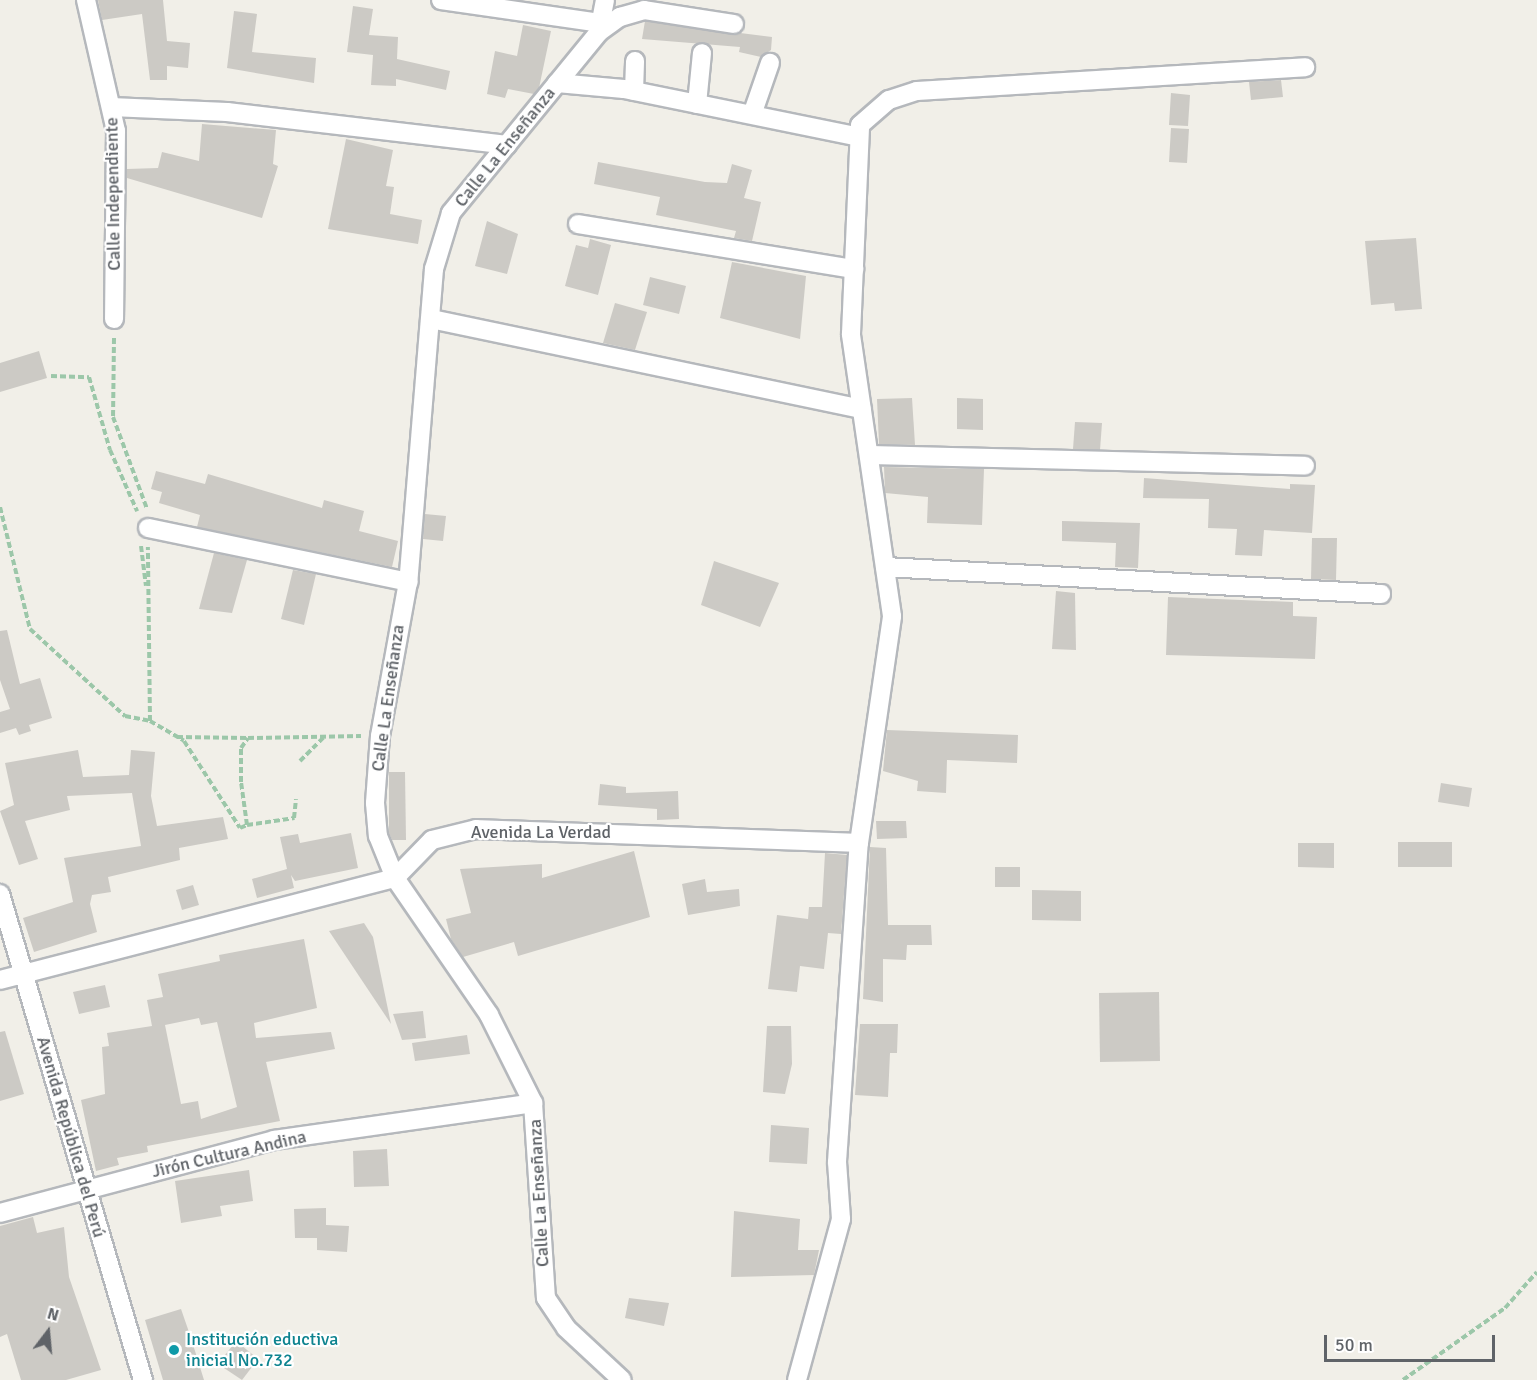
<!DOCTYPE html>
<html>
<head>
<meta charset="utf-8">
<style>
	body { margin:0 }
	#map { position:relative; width:1537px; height:1380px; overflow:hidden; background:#f1efe8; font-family:Signika,sans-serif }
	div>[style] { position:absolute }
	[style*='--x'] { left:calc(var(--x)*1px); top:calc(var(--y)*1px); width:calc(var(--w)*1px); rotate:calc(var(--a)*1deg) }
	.building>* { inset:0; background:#cccac5 }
	.path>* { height:4px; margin-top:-2px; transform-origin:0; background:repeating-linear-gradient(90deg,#9cc7a9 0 6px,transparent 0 9px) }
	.roads { filter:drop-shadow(2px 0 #b5b8bc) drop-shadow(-2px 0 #b5b8bc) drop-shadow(0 2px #b5b8bc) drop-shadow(0 -2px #b5b8bc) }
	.minor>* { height:18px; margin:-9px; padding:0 9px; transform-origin:9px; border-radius:9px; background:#fff }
	.dots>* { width:16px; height:16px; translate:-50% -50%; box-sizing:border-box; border:3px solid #fff; border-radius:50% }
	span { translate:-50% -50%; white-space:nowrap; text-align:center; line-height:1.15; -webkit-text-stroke:4.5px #fff; paint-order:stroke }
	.street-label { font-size:18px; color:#5f6368 }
	.culture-label { font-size:18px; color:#0d838f }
	.left { translate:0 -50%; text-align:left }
	.north { position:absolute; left:18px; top:1302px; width:60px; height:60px; -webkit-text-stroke:4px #fff; paint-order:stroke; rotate:16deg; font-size:16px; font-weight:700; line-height:24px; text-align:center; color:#5f6368 }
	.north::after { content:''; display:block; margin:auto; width:21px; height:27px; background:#5f6368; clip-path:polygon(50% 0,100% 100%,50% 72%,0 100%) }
	.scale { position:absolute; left:1324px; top:1335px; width:171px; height:27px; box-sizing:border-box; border:3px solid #5f6368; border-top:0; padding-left:8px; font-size:18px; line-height:21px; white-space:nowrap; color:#5f6368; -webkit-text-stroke:4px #fff; paint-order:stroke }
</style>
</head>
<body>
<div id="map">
	<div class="building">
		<div style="clip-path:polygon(98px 0,163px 0,167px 41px,190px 43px,188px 68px,167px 66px,167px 80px,150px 80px,142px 14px,102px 20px)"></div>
		<div style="clip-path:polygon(353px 6px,373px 9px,369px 35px,398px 37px,397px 59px,450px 71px,446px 90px,396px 79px,396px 86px,371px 85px,373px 55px,347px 52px)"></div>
		<div style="clip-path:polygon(234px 11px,257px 14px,252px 52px,316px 58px,314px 83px,227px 68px)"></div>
		<div style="clip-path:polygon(645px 21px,772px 37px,771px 50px,761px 57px,739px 52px,740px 47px,642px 39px)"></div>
		<div style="clip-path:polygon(523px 25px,551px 31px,539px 88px,534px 94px,508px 89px,505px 98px,487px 94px,495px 51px,517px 56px)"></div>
		<div style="clip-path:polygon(1281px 80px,1283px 97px,1251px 100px,1249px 82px)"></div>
		<div style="clip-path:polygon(1171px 93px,1190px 95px,1188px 126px,1169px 125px)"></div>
		<div style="clip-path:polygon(202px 124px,276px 130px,273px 164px,278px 166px,262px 218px,127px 178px,127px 169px,158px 168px,162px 152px,199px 161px)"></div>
		<div style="clip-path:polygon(1171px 128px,1189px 129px,1187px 163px,1169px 162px)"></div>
		<div style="clip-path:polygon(346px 139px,393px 150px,386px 186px,394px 187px,390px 214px,422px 220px,418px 244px,328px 229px)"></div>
		<div style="clip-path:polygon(598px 162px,705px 182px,727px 183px,732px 164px,752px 170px,744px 198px,761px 202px,752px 241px,734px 238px,736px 231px,656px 215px,660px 197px,594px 184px)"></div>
		<div style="clip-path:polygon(487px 221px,518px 234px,507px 274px,475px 266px)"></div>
		<div style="clip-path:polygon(1416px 238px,1422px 309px,1395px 311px,1394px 303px,1371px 305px,1365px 241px)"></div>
		<div style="clip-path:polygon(590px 239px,611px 245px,598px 295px,565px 286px,576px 245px,588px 248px)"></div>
		<div style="clip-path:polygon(732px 262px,806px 276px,800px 339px,720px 318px)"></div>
		<div style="clip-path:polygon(650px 277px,686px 286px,679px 314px,643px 305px)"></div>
		<div style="clip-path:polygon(615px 303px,647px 312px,635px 350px,603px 343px)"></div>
		<div style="clip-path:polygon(39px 351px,47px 378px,0 392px,0 363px)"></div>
		<div style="clip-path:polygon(912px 398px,915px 445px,879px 444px,877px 399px)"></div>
		<div style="clip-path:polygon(957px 398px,983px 399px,983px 430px,957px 429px)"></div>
		<div style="clip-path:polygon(1075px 422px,1102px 423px,1100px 450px,1073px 449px)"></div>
		<div style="clip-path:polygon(884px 467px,984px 469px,982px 525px,927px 523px,928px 497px,885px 493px)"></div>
		<div style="clip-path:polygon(156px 471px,205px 484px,208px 474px,322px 508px,324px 500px,364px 511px,359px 531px,398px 541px,392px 567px,197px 527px,200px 515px,159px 503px,162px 492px,151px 489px)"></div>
		<div style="clip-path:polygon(1144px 478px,1290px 489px,1290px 484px,1315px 485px,1312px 533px,1264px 530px,1262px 556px,1235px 555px,1237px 529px,1208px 528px,1209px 499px,1143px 498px)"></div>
		<div style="clip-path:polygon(425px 514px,446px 516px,443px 541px,423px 539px)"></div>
		<div style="clip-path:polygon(1062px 521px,1140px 523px,1138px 568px,1115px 567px,1116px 543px,1062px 541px)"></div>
		<div style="clip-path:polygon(1312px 538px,1337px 538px,1336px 580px,1311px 579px)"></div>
		<div style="clip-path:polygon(214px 553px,247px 560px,232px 613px,199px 609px)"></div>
		<div style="clip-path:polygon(714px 561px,779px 583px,760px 627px,701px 605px)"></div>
		<div style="clip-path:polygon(293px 570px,316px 574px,304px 625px,281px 619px)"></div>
		<div style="clip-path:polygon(1056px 591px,1075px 593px,1076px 650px,1052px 649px)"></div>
		<div style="clip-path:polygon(1168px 597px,1293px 602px,1293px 616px,1317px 617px,1315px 659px,1166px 655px)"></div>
		<div style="clip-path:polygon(7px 630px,20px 684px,40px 678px,52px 718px,29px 725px,31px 731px,19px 735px,16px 728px,0 733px,0 712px,10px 709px,0 680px,0 631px)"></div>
		<div style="clip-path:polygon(887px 730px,1018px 735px,1017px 763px,947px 760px,946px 793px,917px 791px,918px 781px,883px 771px)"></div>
		<div style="clip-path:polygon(78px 750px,83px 777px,129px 775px,131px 750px,155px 752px,151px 796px,157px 826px,223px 817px,228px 839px,179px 848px,180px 860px,108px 877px,111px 892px,92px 895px,90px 904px,97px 932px,34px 952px,23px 918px,73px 902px,64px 858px,141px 846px,132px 793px,67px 796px,70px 810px,25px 821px,38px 859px,19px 865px,0 811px,14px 805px,5px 763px)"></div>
		<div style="clip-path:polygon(389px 772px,405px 772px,406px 840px,392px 840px,389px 833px)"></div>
		<div style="clip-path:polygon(1441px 783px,1472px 788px,1469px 807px,1438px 802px)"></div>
		<div style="clip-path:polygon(600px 784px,626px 787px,626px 793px,678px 791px,679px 819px,657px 820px,657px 809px,598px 805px)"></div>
		<div style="clip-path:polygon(876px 821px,906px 821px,907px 838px,877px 839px)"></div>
		<div style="clip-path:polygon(351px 833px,358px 868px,295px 881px,291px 875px,294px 888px,257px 898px,252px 879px,287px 869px,280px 837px,298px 834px,300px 843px)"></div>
		<div style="clip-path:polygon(1398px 842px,1452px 842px,1452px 867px,1398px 867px)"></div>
		<div style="clip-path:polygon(1298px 843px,1334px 843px,1334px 868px,1298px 867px)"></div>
		<div style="clip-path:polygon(870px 847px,886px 848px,888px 925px,931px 925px,932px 945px,907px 945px,906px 960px,883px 959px,883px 1002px,863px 999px)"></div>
		<div style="clip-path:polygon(634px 851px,650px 917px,518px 956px,514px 942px,463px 957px,451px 939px,446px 919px,471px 913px,460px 869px,542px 864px,542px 878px)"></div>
		<div style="clip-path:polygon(825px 853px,847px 855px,841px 934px,828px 933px,824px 969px,800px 966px,797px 992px,768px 989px,777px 915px,808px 919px,809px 907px,822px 907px)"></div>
		<div style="clip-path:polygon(995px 867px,1020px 867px,1020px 887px,995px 887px)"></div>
		<div style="clip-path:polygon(705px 879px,707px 892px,739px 889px,740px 906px,688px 915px,682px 884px)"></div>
		<div style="clip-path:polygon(193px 885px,199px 905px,182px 910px,176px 890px)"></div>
		<div style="clip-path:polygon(1032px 890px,1081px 891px,1081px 921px,1032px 920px)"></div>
		<div style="clip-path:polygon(364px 923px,373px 937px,391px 1024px,329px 931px)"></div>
		<div style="clip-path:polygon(evenodd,304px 939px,317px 1008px,254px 1023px,256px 1038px,331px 1032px,335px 1049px,266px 1062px,280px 1121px,147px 1146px,148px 1152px,117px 1158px,119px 1165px,96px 1171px,81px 1100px,105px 1094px,102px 1047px,109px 1046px,107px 1033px,152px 1026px,147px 1000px,163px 997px,158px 974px,220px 961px,219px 955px,304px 939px,199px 1018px,201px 1025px,217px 1022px,237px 1107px,201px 1119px,198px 1101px,181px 1104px,165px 1025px,199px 1018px)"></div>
		<div style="clip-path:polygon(105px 985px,110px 1007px,79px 1014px,73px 992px)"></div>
		<div style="clip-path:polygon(1159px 992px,1160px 1061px,1100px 1062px,1099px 993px)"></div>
		<div style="clip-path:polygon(423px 1011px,426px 1038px,402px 1040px,393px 1014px)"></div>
		<div style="clip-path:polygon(860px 1024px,898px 1024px,897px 1053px,890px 1053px,888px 1097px,855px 1095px)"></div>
		<div style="clip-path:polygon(767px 1026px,791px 1026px,792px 1064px,785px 1094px,763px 1092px)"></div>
		<div style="clip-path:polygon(5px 1031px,24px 1094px,0 1101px,0 1032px)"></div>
		<div style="clip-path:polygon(467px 1035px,470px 1054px,415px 1061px,412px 1043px)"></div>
		<div style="clip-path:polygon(771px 1125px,809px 1128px,807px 1164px,769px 1162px)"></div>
		<div style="clip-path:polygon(387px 1149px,389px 1186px,354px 1187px,353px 1151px)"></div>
		<div style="clip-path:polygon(249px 1170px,253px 1201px,220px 1206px,222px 1216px,181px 1223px,175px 1181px)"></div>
		<div style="clip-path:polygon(326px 1208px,326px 1225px,349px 1226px,347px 1252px,317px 1250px,317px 1238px,295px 1238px,294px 1209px)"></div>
		<div style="clip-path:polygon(734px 1211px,800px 1219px,798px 1250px,819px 1250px,814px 1275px,731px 1277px)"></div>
		<div style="clip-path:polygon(33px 1217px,37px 1233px,64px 1227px,69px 1277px,101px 1370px,66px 1380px,21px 1380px,7px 1334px,0 1337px,0 1226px)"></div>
		<div style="clip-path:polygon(629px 1298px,669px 1303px,664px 1326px,625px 1318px)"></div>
		<div style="clip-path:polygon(181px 1309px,190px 1335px,204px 1380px,163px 1380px,145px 1320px)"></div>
		<div style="clip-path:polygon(236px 1341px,258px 1359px,242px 1380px,218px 1364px)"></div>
	</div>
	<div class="path">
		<div style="--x:114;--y:338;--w:79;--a:90.7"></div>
		<div style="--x:113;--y:417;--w:98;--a:69.7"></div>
		<div style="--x:51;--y:376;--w:38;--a:2"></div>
		<div style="--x:89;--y:377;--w:76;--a:74"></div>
		<div style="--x:110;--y:450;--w:67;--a:66.1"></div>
		<div style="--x:0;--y:507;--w:126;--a:76.2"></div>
		<div style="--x:30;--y:629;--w:129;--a:42.5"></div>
		<div style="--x:125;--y:716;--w:25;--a:11"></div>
		<div style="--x:150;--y:721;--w:174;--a:-90.7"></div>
		<div style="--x:141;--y:546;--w:40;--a:82.9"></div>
		<div style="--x:150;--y:721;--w:39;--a:30"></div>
		<div style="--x:184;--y:741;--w:103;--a:57.2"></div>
		<div style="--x:240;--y:828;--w:8;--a:-23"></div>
		<div style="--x:247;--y:825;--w:43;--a:-97.9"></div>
		<div style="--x:241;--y:782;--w:34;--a:-90"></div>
		<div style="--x:241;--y:748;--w:12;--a:-55"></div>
		<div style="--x:248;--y:738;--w:113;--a:-1"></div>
		<div style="--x:177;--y:737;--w:71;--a:0.8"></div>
		<div style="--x:300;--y:761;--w:33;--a:-45"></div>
		<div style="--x:247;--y:825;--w:48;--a:-8.5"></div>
		<div style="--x:294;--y:818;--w:19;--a:-84"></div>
		<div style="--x:1403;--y:1380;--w:125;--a:-35.2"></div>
		<div style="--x:1505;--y:1308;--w:48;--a:-48.4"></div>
	</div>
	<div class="roads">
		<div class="minor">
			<div style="--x:86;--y:0;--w:134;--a:77.1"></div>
			<div style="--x:116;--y:131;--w:188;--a:90.6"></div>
			<div style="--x:441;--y:0;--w:162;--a:8.2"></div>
			<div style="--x:605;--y:0;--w:33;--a:101"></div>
			<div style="--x:599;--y:32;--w:234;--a:129.3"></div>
			<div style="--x:451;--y:213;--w:59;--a:106.9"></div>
			<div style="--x:434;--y:269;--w:314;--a:94.7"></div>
			<div style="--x:408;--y:582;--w:157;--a:100.3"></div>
			<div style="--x:380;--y:736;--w:67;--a:94.3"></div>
			<div style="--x:375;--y:803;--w:33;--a:85"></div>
			<div style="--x:378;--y:836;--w:45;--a:68"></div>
			<div style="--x:395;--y:878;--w:166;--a:55.5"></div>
			<div style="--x:489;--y:1015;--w:98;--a:63.4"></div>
			<div style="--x:533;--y:1103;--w:195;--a:86.2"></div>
			<div style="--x:546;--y:1298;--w:36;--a:56"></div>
			<div style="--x:566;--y:1328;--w:76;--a:42.9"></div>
			<div style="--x:599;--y:32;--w:26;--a:-36"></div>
			<div style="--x:620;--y:17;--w:25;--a:-16"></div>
			<div style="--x:644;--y:10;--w:91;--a:8.8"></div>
			<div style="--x:557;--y:83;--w:67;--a:5.1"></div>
			<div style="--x:624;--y:89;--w:240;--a:11.5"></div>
			<div style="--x:634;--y:91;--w:30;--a:-88"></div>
			<div style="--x:697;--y:104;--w:51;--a:-84.4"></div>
			<div style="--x:111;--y:107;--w:116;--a:2.5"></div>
			<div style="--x:227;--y:112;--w:282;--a:6.7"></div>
			<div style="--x:753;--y:112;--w:52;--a:-70.9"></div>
			<div style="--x:578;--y:224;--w:280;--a:9.3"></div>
			<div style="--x:431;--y:319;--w:440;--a:11.8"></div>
			<div style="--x:869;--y:455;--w:436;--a:1.4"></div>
			<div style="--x:148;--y:528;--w:266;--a:11.7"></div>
			<div style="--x:885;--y:567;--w:497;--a:3.1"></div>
			<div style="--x:0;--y:894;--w:507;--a:73.6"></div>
			<div style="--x:0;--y:980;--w:408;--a:-14.5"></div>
			<div style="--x:395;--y:878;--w:53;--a:-45.8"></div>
			<div style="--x:432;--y:840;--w:45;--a:-14"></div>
			<div style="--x:476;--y:829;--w:383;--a:2.1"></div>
			<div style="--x:0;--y:1213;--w:284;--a:-14.9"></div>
			<div style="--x:274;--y:1140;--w:262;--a:-8.1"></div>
			<div style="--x:797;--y:1380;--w:167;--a:-74.7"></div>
			<div style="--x:841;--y:1219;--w:57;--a:-94"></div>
			<div style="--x:837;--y:1162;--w:320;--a:-86.1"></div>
			<div style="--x:859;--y:843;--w:229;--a:-81.7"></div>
			<div style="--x:892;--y:616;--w:285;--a:-98.3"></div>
			<div style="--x:851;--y:334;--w:209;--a:-87.5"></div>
			<div style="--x:860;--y:125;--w:38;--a:-41"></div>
			<div style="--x:889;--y:100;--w:29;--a:-18"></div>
			<div style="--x:917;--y:91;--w:389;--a:-3.5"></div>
		</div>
	</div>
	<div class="dots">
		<div style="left:174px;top:1350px;background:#0f9aa8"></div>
	</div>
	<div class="street-label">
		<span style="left:505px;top:147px;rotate:-51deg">Calle La Enseñanza</span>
		<span style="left:113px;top:194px;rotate:-91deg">Calle Independiente</span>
		<span style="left:388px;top:698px;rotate:-82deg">Calle La Enseñanza</span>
		<span style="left:541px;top:832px">Avenida La Verdad</span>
		<span style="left:71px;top:1137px;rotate:74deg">Avenida República del Perú</span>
		<span style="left:229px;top:1154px;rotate:-13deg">Jirón Cultura Andina</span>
		<span style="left:539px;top:1193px;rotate:-93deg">Calle La Enseñanza</span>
	</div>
	<div class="culture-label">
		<span class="left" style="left:186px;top:1350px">Institución eductiva<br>inicial No.732</span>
	</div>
	<div class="north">N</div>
	<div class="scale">50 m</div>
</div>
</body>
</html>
